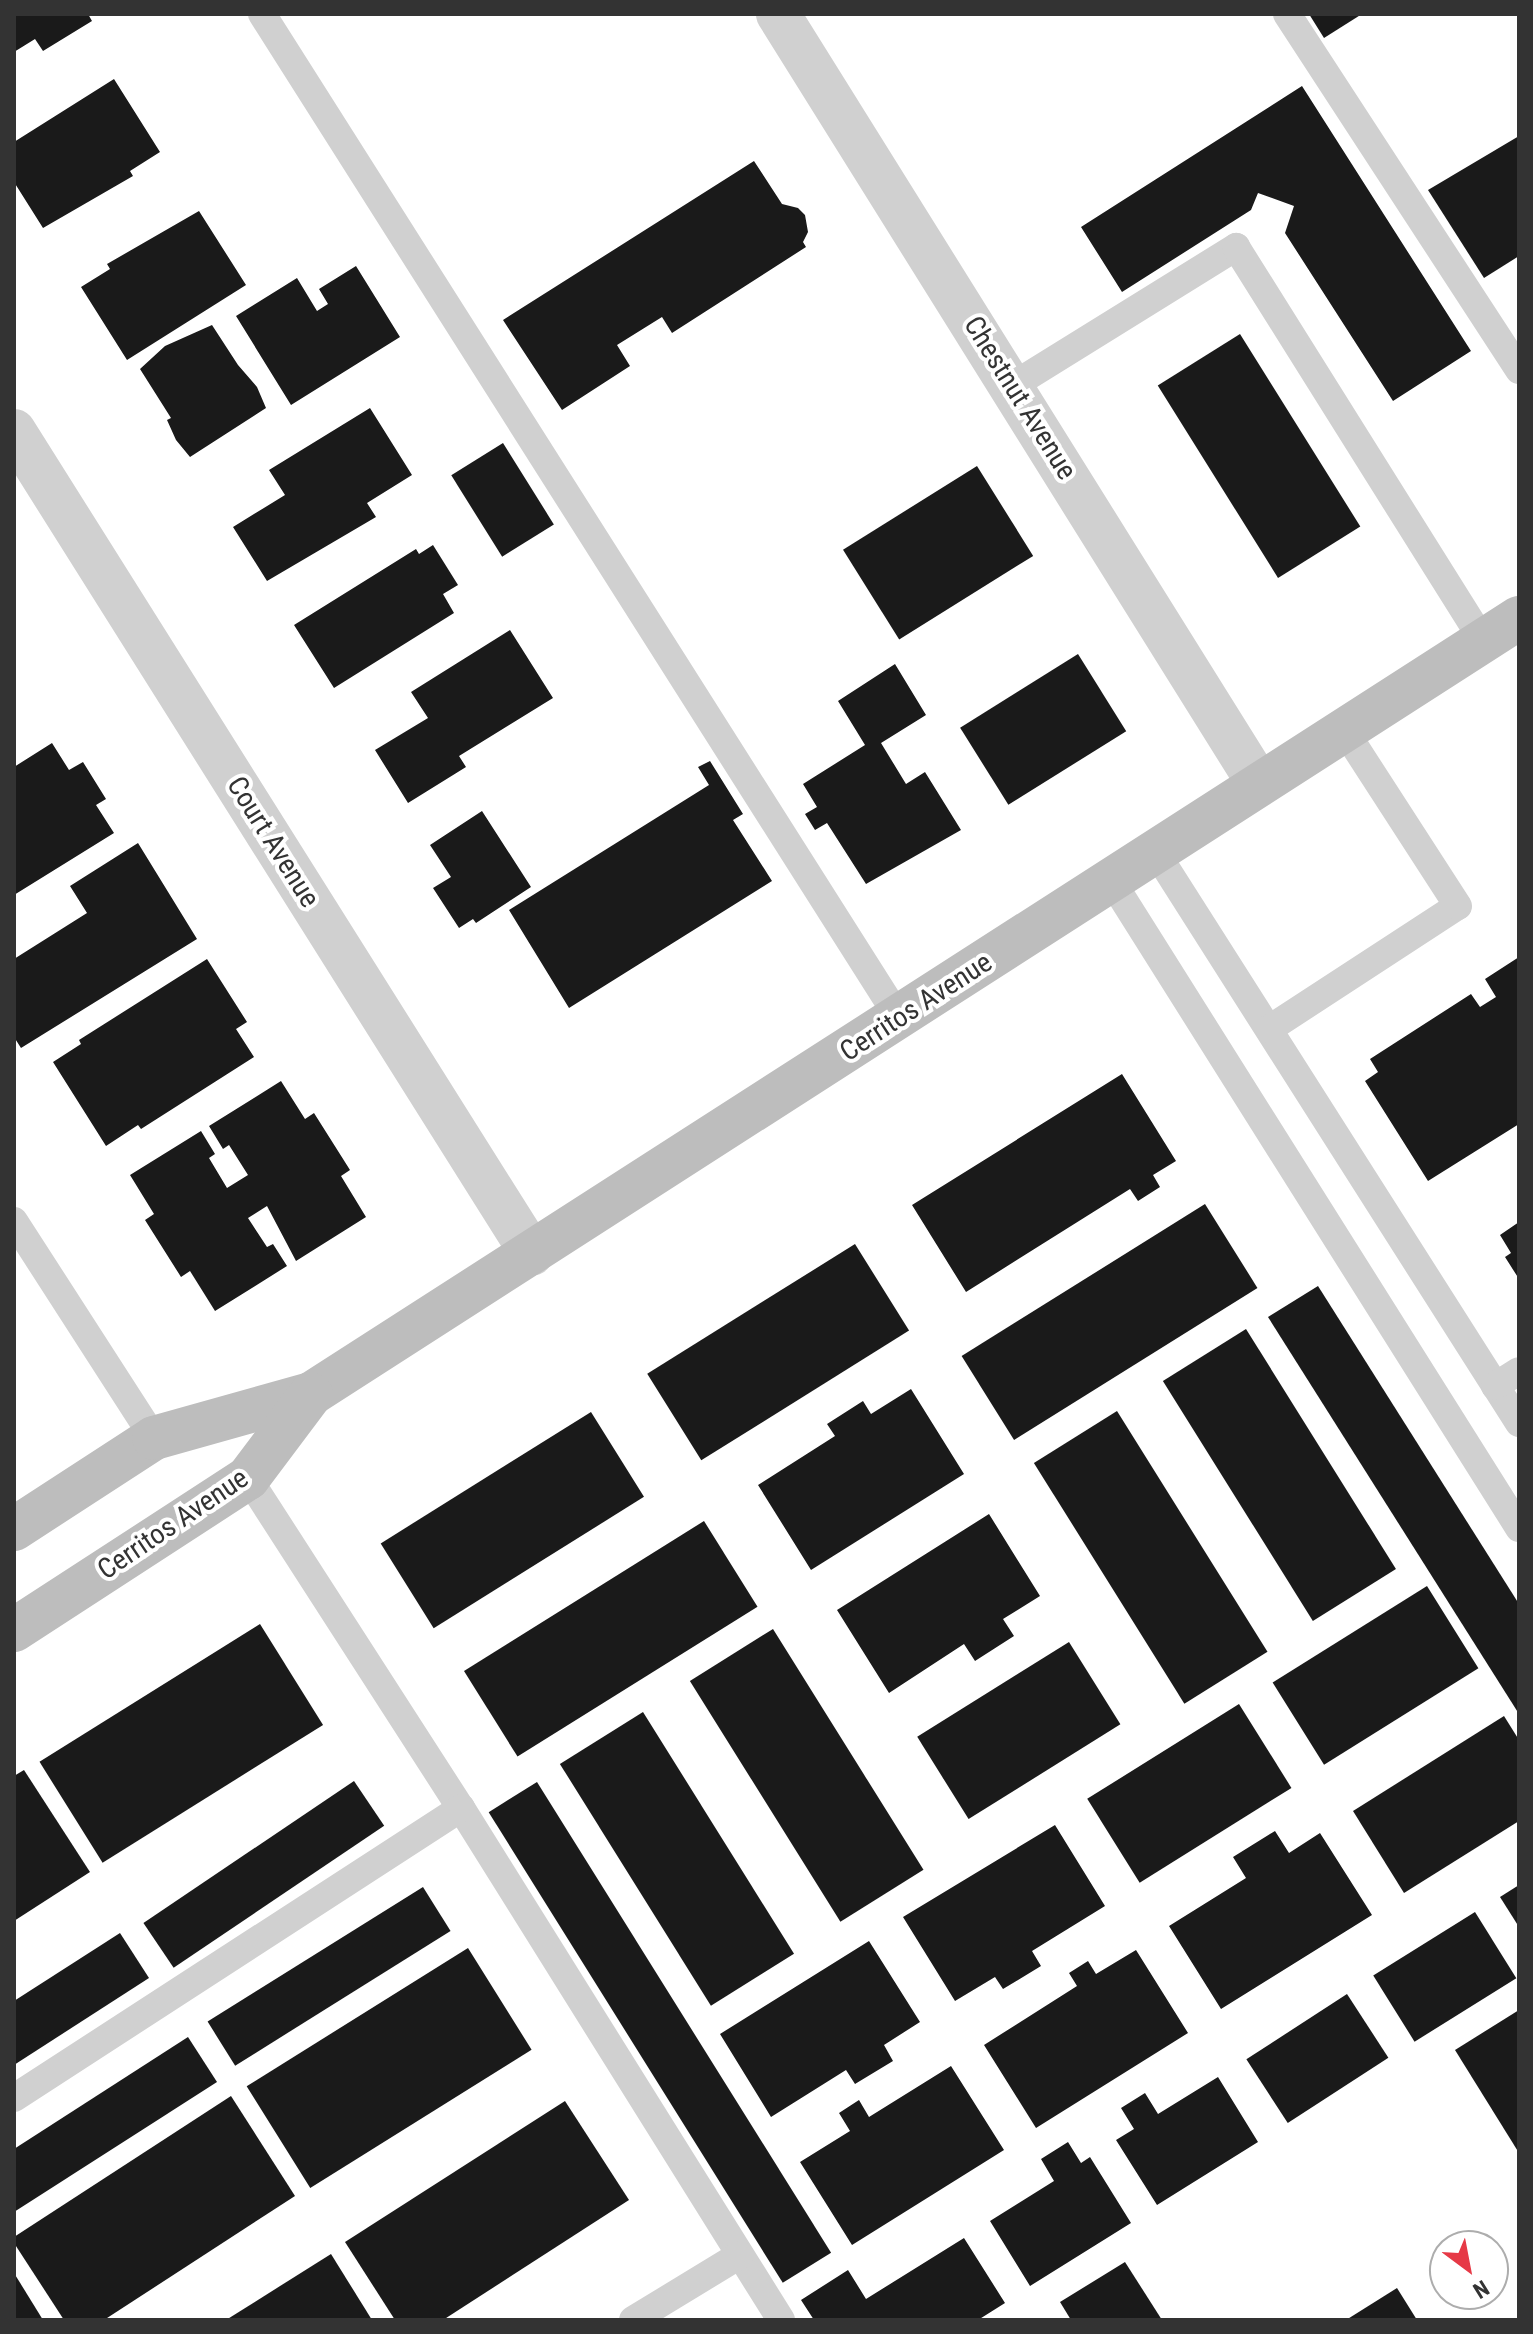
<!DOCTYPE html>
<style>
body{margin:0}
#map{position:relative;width:1533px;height:2334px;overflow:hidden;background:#fff;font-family:"Roboto Condensed",sans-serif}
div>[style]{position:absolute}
.building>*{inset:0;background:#1a1a1a;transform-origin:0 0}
.lane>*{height:28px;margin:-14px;padding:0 14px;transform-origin:14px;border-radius:14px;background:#d0d0d0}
.street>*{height:44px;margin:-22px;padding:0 22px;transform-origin:22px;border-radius:22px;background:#d0d0d0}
.secondary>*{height:44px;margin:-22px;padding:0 22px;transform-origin:22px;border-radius:22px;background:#bdbdbd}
span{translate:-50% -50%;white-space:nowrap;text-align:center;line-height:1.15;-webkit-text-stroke:8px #fff;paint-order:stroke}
.street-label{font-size:28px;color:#333}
.frame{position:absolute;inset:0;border:16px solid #333;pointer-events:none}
.north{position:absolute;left:1429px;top:2230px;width:80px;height:80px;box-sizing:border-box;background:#fff;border:2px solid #adadad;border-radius:50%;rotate:148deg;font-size:22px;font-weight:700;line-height:32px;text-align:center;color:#333}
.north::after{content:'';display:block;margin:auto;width:28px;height:36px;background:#e63946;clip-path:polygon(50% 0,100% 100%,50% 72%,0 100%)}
</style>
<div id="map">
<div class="building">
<div style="clip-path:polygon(14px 14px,88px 14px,92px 21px,43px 51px,35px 39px,14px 52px)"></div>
<div style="clip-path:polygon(1309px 14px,1362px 14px,1324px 38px)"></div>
<div style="clip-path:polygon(114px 79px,160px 152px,130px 171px,133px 176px,43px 228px,14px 182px,14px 142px)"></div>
<div style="clip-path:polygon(1302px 86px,1471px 351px,1393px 401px,1285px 233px,1294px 206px,1258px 193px,1251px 210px,1122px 292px,1081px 227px)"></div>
<div style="clip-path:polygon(1519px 136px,1519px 256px,1484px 278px,1428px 190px)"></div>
<div style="clip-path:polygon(754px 161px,782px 204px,798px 208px,805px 215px,808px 232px,803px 242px,806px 247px,672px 333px,662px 317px,617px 345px,630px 366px,562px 410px,503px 320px)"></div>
<div style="clip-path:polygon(199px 211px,246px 285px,127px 360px,81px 287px,110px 269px,107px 264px)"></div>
<div style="clip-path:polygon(356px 266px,400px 337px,291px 405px,236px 316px,297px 278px,317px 311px,328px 304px,319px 289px)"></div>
<div style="clip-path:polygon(212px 325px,238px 365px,257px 387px,266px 408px,190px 457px,176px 440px,167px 420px,171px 418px,140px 369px,165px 346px)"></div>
<div style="left:1240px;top:334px;width:227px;height:97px;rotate:58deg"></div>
<div style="clip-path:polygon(370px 408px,412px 475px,367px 503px,376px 517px,267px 581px,233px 527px,285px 495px,269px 470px)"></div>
<div style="left:503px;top:443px;width:96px;height:61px;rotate:58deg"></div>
<div style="left:977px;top:466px;width:106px;height:158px;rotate:58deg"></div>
<div style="clip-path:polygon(433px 545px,458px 585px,443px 594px,454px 613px,334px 688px,294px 625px,416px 549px,419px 554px)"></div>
<div style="clip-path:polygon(510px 630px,553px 698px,459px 756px,466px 767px,408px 803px,375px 750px,428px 718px,411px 692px)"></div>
<div style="left:1078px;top:654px;width:91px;height:139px;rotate:58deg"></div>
<div style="clip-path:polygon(895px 664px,926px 715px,881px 743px,906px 784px,925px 772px,961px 830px,866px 884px,827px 823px,815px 830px,805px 814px,817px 807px,803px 784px,865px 745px,838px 701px)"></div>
<div style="clip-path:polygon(52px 743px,69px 770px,83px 762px,106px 799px,96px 805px,114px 833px,14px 895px,14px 767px)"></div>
<div style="clip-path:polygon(710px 761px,743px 814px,733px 820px,772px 881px,569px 1008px,509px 910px,709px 785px,698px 767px)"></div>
<div style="clip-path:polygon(482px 811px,531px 887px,476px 923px,473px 919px,459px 928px,433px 888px,451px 877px,430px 845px)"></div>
<div style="clip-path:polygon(138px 843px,197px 939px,21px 1048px,14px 1037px,14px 959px,87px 913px,70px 886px)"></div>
<div style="clip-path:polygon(1519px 957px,1519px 1124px,1428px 1181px,1365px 1081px,1378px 1072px,1370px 1059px,1471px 994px,1480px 1007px,1496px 997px,1485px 979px)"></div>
<div style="clip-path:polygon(207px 959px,247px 1022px,236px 1029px,254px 1057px,141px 1129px,138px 1125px,106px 1146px,53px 1062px,81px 1044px,79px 1040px)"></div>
<div style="clip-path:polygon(1122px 1074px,1176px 1161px,1153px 1175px,1160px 1187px,1138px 1201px,1130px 1189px,966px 1292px,912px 1205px)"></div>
<div style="clip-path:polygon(281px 1081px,305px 1119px,314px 1113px,350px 1170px,341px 1176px,366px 1217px,296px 1261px,267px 1206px,248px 1218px,267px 1247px,273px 1244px,287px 1266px,215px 1311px,190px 1271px,181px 1277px,145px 1220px,154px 1214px,130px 1175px,201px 1131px,215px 1154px,209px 1158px,227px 1188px,248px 1175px,229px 1145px,223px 1149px,209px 1126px)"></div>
<div style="left:1205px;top:1204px;width:99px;height:287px;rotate:58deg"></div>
<div style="clip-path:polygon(1519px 1222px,1519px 1279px,1505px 1257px,1511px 1253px,1500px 1235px)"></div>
<div style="left:855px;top:1244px;width:102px;height:245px;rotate:58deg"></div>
<div style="clip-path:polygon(1318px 1286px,1519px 1604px,1519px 1714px,1268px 1317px)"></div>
<div style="left:1246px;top:1329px;width:283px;height:98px;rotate:58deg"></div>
<div style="clip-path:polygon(911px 1389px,964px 1474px,811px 1570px,758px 1485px,835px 1436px,827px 1424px,863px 1401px,871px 1414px)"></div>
<div style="left:1117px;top:1411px;width:284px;height:98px;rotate:58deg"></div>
<div style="left:591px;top:1412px;width:100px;height:248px;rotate:58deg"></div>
<div style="clip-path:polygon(989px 1514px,1040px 1596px,1003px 1619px,1014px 1636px,975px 1661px,964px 1644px,889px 1693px,837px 1610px)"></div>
<div style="left:704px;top:1521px;width:101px;height:283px;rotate:58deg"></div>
<div style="left:1427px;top:1586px;width:97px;height:182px;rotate:58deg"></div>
<div style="left:260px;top:1624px;width:119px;height:260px;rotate:58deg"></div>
<div style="left:773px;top:1629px;width:284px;height:98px;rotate:58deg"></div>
<div style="left:1069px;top:1642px;width:97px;height:179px;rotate:58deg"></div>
<div style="left:1239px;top:1704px;width:99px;height:179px;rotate:58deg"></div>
<div style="left:643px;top:1712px;width:285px;height:98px;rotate:58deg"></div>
<div style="clip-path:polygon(1504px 1716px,1519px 1740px,1519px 1821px,1404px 1893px,1353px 1811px)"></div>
<div style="clip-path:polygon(24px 1770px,90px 1872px,14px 1921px,14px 1776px)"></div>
<div style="left:354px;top:1781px;width:54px;height:254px;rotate:56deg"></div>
<div style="left:537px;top:1782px;width:555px;height:57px;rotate:58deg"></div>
<div style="clip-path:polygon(1055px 1825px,1105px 1906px,1032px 1951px,1041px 1966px,1003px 1989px,995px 1977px,955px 2001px,903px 1917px)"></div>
<div style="clip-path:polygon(1275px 1831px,1289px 1853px,1320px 1833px,1372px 1915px,1221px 2009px,1169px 1926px,1246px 1878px,1233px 1857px)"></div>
<div style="clip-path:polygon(1519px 1885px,1519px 1927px,1500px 1897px)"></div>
<div style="left:423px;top:1887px;width:52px;height:254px;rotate:58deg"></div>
<div style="left:1475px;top:1912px;width:78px;height:120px;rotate:58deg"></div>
<div style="clip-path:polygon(120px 1933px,149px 1978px,14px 2065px,14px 2001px)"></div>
<div style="clip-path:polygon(869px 1941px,920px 2022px,884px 2045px,893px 2061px,855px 2084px,846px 2070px,771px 2117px,720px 2034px)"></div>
<div style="left:468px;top:1948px;width:120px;height:261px;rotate:58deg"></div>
<div style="clip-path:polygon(1136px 1950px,1188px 2033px,1036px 2128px,984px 2045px,1077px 1986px,1069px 1973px,1088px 1961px,1096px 1974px)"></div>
<div style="left:1347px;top:1994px;width:76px;height:120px;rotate:57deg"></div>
<div style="clip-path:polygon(1519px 2010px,1519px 2153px,1455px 2050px)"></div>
<div style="clip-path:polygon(188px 2037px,217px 2082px,14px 2212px,14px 2149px)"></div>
<div style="clip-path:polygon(951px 2066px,1004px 2150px,852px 2245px,800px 2162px,850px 2131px,839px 2113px,859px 2100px,869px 2117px)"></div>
<div style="clip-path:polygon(1218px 2077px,1258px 2142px,1157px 2205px,1116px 2140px,1134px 2129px,1121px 2108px,1145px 2093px,1158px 2114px)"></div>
<div style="clip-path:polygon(231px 2096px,295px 2196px,104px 2320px,64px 2320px,14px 2243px,14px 2237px)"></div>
<div style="clip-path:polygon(565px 2101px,629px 2200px,443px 2320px,395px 2320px,345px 2242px)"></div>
<div style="clip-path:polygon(1068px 2142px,1081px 2163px,1090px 2157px,1131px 2223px,1030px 2286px,990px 2221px,1054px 2181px,1041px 2159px)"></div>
<div style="clip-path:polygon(964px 2238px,1005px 2303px,978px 2320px,814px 2320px,801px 2300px,848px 2270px,866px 2299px)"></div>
<div style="clip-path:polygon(331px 2254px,372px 2320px,226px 2320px)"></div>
<div style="clip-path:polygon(1125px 2262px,1162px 2320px,1071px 2320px,1060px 2302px)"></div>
<div style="clip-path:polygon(14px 2273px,43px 2320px,14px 2320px)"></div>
<div style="clip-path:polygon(1397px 2288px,1417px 2320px,1346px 2320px)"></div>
</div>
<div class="lane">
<div style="left:262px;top:14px;width:1189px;rotate:57.61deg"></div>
<div style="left:1287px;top:14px;width:425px;rotate:56.9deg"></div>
<div style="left:1012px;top:386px;width:264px;rotate:-31.8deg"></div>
<div style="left:1236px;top:247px;width:465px;rotate:57.9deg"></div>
<div style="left:1155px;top:851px;width:678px;rotate:57.53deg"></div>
<div style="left:1111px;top:880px;width:766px;rotate:57.8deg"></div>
<div style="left:1269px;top:1029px;width:225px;rotate:-33.1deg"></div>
<div style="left:1458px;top:906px;width:210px;rotate:-122.9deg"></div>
<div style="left:14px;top:1221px;width:258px;rotate:57.2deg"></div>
<div style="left:1495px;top:1386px;width:28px;rotate:-32deg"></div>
<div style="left:248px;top:1478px;width:393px;rotate:57.2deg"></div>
<div style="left:461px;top:1808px;width:604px;rotate:57.99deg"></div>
<div style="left:14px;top:2098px;width:533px;rotate:-32.97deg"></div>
<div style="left:633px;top:2320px;width:125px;rotate:-31.3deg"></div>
</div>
<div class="street">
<div style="left:778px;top:14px;width:908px;rotate:58.01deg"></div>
<div style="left:14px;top:431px;width:972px;rotate:57.81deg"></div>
</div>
<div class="secondary">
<div style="left:14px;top:1529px;width:167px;rotate:-33deg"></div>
<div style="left:154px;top:1438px;width:163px;rotate:-15.7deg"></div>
<div style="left:311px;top:1394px;width:1436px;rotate:-32.72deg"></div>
<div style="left:14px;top:1630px;width:279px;rotate:-33deg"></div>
<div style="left:248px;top:1478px;width:105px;rotate:-53.1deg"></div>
</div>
<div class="street-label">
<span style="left:1020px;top:398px;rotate:58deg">Chestnut Avenue</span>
<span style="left:273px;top:842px;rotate:58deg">Court Avenue</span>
<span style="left:916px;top:1007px;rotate:-33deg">Cerritos Avenue</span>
<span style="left:173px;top:1524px;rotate:-34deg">Cerritos Avenue</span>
</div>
<div class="frame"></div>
<div class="north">N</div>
</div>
